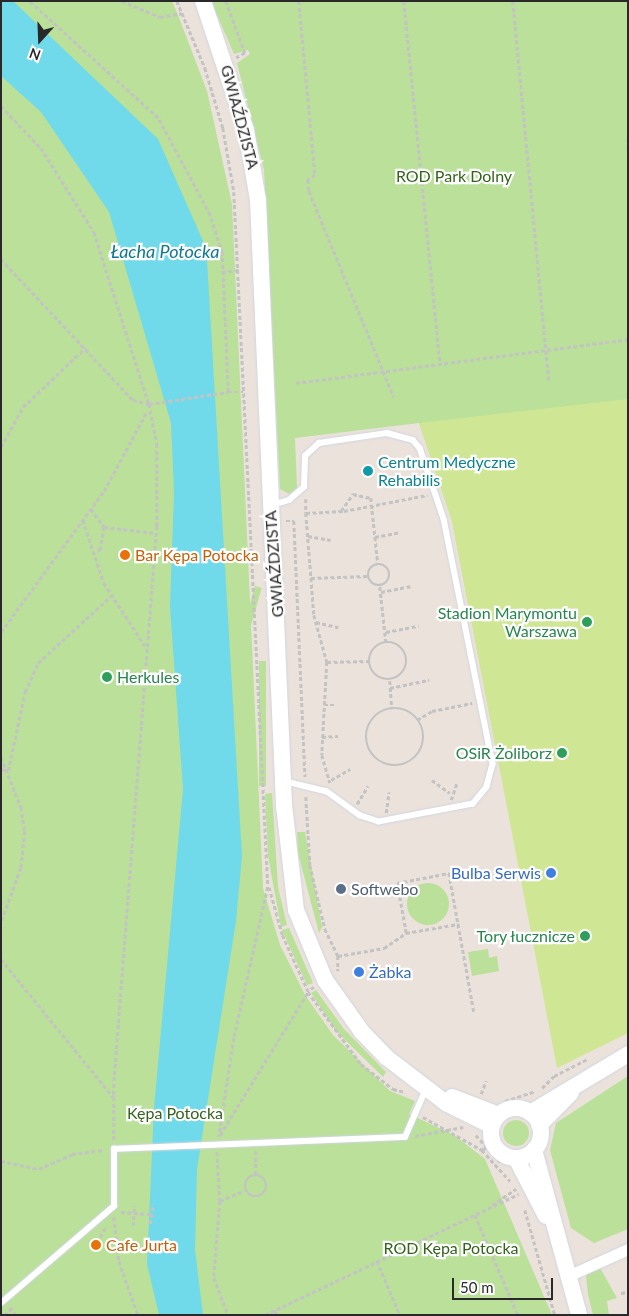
<!DOCTYPE html>
<meta charset="utf-8">
<style>
body{margin:0}
#map{position:relative;width:629px;height:1316px;overflow:hidden;background:#ebe2db;font-family:Lato,sans-serif}
div>[style]{position:absolute}
.green>*{inset:0;background:#bae099;transform-origin:0 0}
.round{border-radius:50%}
.pitch>*{inset:0;background:#cfe795}
.water>*{inset:0;background:#70daea}
.path>*{height:2.5px;margin-top:-1.25px;transform-origin:0;background:repeating-linear-gradient(90deg,#c3c3c3 0 4px,transparent 0 6.5px)}
.path>.ring{margin:-1.25px;padding:0;box-sizing:content-box;background:none;border:2.5px solid #c3c3c3;border-radius:50%}
.roads{filter:drop-shadow(0 0 1px #d0d6e2) drop-shadow(0 0 1px #d0d6e2)}
.lane>*{height:5.5px;margin:-2.75px;padding:0 2.75px;transform-origin:2.75px;border-radius:2.75px;background:#fff}
.street>*{height:11px;margin:-5.5px;padding:0 5.5px;transform-origin:5.5px;border-radius:5.5px;background:#fff}
.secondary>*{height:16px;margin:-8px;padding:0 8px;transform-origin:8px;border-radius:8px;background:#fff}
.secondary>.ring{margin:-8px;padding:0;box-sizing:content-box;background:none;border:16px solid #fff;border-radius:50%}
.dots>*{width:14px;height:14px;translate:-50% -50%;box-sizing:border-box;border:2px solid #fff;border-radius:50%}
span{translate:-50% -50%;white-space:nowrap;text-align:center;line-height:1.15;-webkit-text-stroke:4.5px #fff;paint-order:stroke}
.street-label{font-size:16px;color:#292929}
.park-label{font-size:16px;color:#34631c}
.culture-label{font-size:16px;color:#0d838f}
.left{translate:0 -50%;text-align:left}
.food-label{font-size:16px;color:#c56008}
.leisure-label{font-size:16px;color:#27864d}
.right{translate:-100% -50%;text-align:right}
.shop-label{font-size:16px;color:#366cbe}
.service-label{font-size:16px;color:#4e5e75}
.water-label{font-size:18px;color:#117895;font-style:italic}
.frame{position:absolute;inset:0;border:2px solid #292929;pointer-events:none}
.north{position:absolute;left:15px;top:15px;width:50px;height:50px;-webkit-text-stroke:4px #fff;paint-order:stroke;rotate:200deg;font-size:14px;font-weight:700;line-height:20px;text-align:center;color:#292929}
.north::after{content:'';display:block;margin:auto;width:18px;height:22px;background:#292929;clip-path:polygon(50% 0,100% 100%,50% 72%,0 100%)}
.scale{position:absolute;left:452px;top:1278px;width:101px;height:22px;box-sizing:border-box;border:2px solid #292929;border-top:0;padding-left:6px;font-size:15px;line-height:18px;white-space:nowrap;color:#292929;-webkit-text-stroke:4px #fff;paint-order:stroke}
</style>
<div id="map">
<div class="green">
<div style="clip-path:polygon(1px 1px,172px 1px,178px 15px,207px 91px,232px 204px,263px 888px,280px 945px,305px 995px,333px 1035px,390px 1091px,415px 1101px,409px 1114px,454px 1135px,485px 1159px,552px 1315px,1px 1315px)"></div>
<div style="clip-path:polygon(211px 1px,628px 1px,628px 419px,501px 773px,452px 521px,419px 423px,295px 438px,297px 488px,289px 494px,280px 489px,264px 170px,237px 63px,250px 54px,248px 50px,234px 54px)"></div>
<div style="left:255px;top:586px;width:7px;height:67px;rotate:16deg"></div>
<div style="left:259px;top:661px;width:7px;height:125px"></div>
<div style="clip-path:polygon(272px 793px,278px 887px,287px 925px,281px 927px,268px 856px,265px 794px)"></div>
<div style="clip-path:polygon(297px 832px,305px 832px,322px 927px,319px 933px,298px 853px)"></div>
<div class="round" style="left:407px;top:883px;width:42px;height:42px"></div>
<div style="clip-path:polygon(289px 928px,313px 983px,307px 985px,282px 930px)"></div>
<div style="clip-path:polygon(488px 949px,489px 958px,497px 956px,499px 971px,472px 976px,468px 952px)"></div>
<div style="clip-path:polygon(316px 990px,344px 1029px,386px 1072px,383px 1077px,336px 1031px,311px 993px)"></div>
<div style="clip-path:polygon(628px 1076px,628px 1229px,594px 1243px,571px 1228px,550px 1150px,556px 1123px)"></div>
<div class="round" style="left:503px;top:1120px;width:26px;height:26px"></div>
<div style="clip-path:polygon(600px 1268px,617px 1298px,607px 1301px,609px 1315px,593px 1315px,588px 1295px,586px 1275px)"></div>
</div>
<div class="pitch">
<div style="clip-path:polygon(628px 399px,628px 1033px,557px 1068px,452px 521px,419px 423px)"></div>
</div>
<div class="water">
<div style="clip-path:polygon(1px 1px,13px 1px,158px 139px,203px 241px,207px 260px,242px 856px,236px 921px,197px 1169px,195px 1250px,203px 1315px,159px 1315px,147px 1264px,154px 1108px,183px 789px,170px 607px,174px 492px,171px 423px,109px 212px,41px 112px,1px 76px)"></div>
</div>
<div class="path">
<div style="left:122px;top:1px;width:41px;rotate:22.8deg"></div>
<div style="left:160px;top:17px;width:22px;rotate:-10deg"></div>
<div style="left:177px;top:1px;width:73px;rotate:67.3deg"></div>
<div style="left:226px;top:1px;width:55px;rotate:69.9deg"></div>
<div style="left:245px;top:53px;width:10px;rotate:151deg"></div>
<div style="left:299px;top:1px;width:175px;rotate:84.7deg"></div>
<div style="left:315px;top:175px;width:9px;rotate:144deg"></div>
<div style="left:308px;top:180px;width:11px;rotate:85deg"></div>
<div style="left:309px;top:191px;width:223px;rotate:67.6deg"></div>
<div style="left:404px;top:1px;width:364px;rotate:84.3deg"></div>
<div style="left:513px;top:1px;width:383px;rotate:84.6deg"></div>
<div style="left:205px;top:68px;width:63px;rotate:73.3deg"></div>
<div style="left:223px;top:128px;width:65px;rotate:80.2deg"></div>
<div style="left:234px;top:192px;width:696px;rotate:87.2deg"></div>
<div style="left:268px;top:887px;width:155px;rotate:102.7deg"></div>
<div style="left:234px;top:1038px;width:100px;rotate:98.6deg"></div>
<div style="left:1px;top:106px;width:58px;rotate:46.4deg"></div>
<div style="left:41px;top:148px;width:99px;rotate:57.8deg"></div>
<div style="left:94px;top:232px;width:181px;rotate:72.3deg"></div>
<div style="left:149px;top:404px;width:41px;rotate:78.7deg"></div>
<div style="left:157px;top:444px;width:82px;rotate:90deg"></div>
<div style="left:157px;top:526px;width:560px;rotate:94.41deg"></div>
<div style="left:114px;top:1084px;width:57px;rotate:90deg"></div>
<div style="left:628px;top:139px;width:10px;rotate:90deg"></div>
<div style="left:1px;top:259px;width:193px;rotate:46.9deg"></div>
<div style="left:133px;top:400px;width:16px;rotate:14deg"></div>
<div style="left:149px;top:404px;width:80px;rotate:-8.6deg"></div>
<div style="left:228px;top:392px;width:139px;rotate:-92.5deg"></div>
<div style="left:222px;top:253px;width:40px;rotate:-108deg"></div>
<div style="left:210px;top:215px;width:110px;rotate:-118.2deg"></div>
<div style="left:158px;top:118px;width:174px;rotate:-137.8deg"></div>
<div style="left:222px;top:272px;width:17px;rotate:-7deg"></div>
<div style="left:296px;top:383px;width:335px;rotate:-7.5deg"></div>
<div style="left:228px;top:392px;width:15px"></div>
<div style="left:1px;top:447px;width:46px;rotate:-61.2deg"></div>
<div style="left:23px;top:407px;width:86px;rotate:-43.6deg"></div>
<div style="left:306px;top:499px;width:14px;rotate:90deg"></div>
<div style="left:306px;top:513px;width:38px;rotate:-3deg"></div>
<div style="left:344px;top:511px;width:85px;rotate:-10.9deg"></div>
<div style="left:91px;top:509px;width:22px;rotate:54deg"></div>
<div style="left:104px;top:527px;width:22px;rotate:98deg"></div>
<div style="left:101px;top:549px;width:5px;rotate:143deg"></div>
<div style="left:341px;top:511px;width:21px;rotate:-55deg"></div>
<div style="left:353px;top:494px;width:18px;rotate:13deg"></div>
<div style="left:371px;top:498px;width:67px;rotate:84deg"></div>
<div style="left:306px;top:513px;width:102px;rotate:85.5deg"></div>
<div style="left:314px;top:615px;width:49px;rotate:74.5deg"></div>
<div style="left:327px;top:662px;width:42px;rotate:-1.4deg"></div>
<div style="left:83px;top:520px;width:66px;rotate:71.6deg"></div>
<div style="left:104px;top:583px;width:75px;rotate:56.9deg"></div>
<div style="left:286px;top:521px;width:8px"></div>
<div style="left:294px;top:521px;width:256px;rotate:87.5deg"></div>
<div style="left:104px;top:527px;width:52px;rotate:6.6deg"></div>
<div style="left:308px;top:536px;width:23px;rotate:10deg"></div>
<div style="left:375px;top:537px;width:25px;rotate:-11deg"></div>
<div class="ring" style="left:368px;top:564px;width:19.5px;height:19.5px"></div>
<div style="left:311px;top:578px;width:57px;rotate:-2deg"></div>
<div style="left:380px;top:587px;width:55px;rotate:83.8deg"></div>
<div style="left:381px;top:592px;width:31px;rotate:-11deg"></div>
<div style="left:316px;top:622px;width:23px;rotate:13deg"></div>
<div style="left:1px;top:632px;width:175px;rotate:-53.9deg"></div>
<div style="left:104px;top:491px;width:91px;rotate:-61.7deg"></div>
<div style="left:386px;top:632px;width:33px;rotate:-11deg"></div>
<div class="ring" style="left:369px;top:642px;width:35.5px;height:35.5px"></div>
<div style="left:327px;top:662px;width:93px;rotate:93.1deg"></div>
<div style="left:322px;top:755px;width:29px;rotate:74deg"></div>
<div style="left:390px;top:681px;width:28px;rotate:86deg"></div>
<div style="left:390px;top:688px;width:40px;rotate:-12deg"></div>
<div style="left:324px;top:705px;width:13px"></div>
<div class="ring" style="left:366px;top:708px;width:55.5px;height:55.5px"></div>
<div style="left:417px;top:720px;width:17px;rotate:-31deg"></div>
<div style="left:432px;top:711px;width:41px;rotate:-11.3deg"></div>
<div style="left:322px;top:737px;width:16px;rotate:-4deg"></div>
<div style="left:1px;top:757px;width:54px;rotate:68.2deg"></div>
<div style="left:21px;top:807px;width:24px;rotate:81deg"></div>
<div style="left:25px;top:831px;width:37px;rotate:96deg"></div>
<div style="left:21px;top:868px;width:59px;rotate:110deg"></div>
<div style="left:1px;top:769px;width:7px;rotate:16deg"></div>
<div style="left:8px;top:771px;width:81px;rotate:-77.9deg"></div>
<div style="left:25px;top:692px;width:32px;rotate:-66deg"></div>
<div style="left:38px;top:663px;width:100px;rotate:-42.6deg"></div>
<div style="left:331px;top:780px;width:22px;rotate:-30deg"></div>
<div style="left:432px;top:780px;width:22px;rotate:36deg"></div>
<div style="left:306px;top:797px;width:68px;rotate:86.6deg"></div>
<div style="left:310px;top:865px;width:66px;rotate:76.8deg"></div>
<div style="left:325px;top:929px;width:30px;rotate:64deg"></div>
<div style="left:338px;top:956px;width:15px;rotate:90deg"></div>
<div style="left:451px;top:800px;width:18px;rotate:-71deg"></div>
<div style="left:357px;top:804px;width:21px;rotate:-59deg"></div>
<div style="left:386px;top:813px;width:21px;rotate:-82deg"></div>
<div style="left:406px;top:933px;width:51px;rotate:-100.2deg"></div>
<div style="left:397px;top:883px;width:53px;rotate:-10.9deg"></div>
<div style="left:449px;top:873px;width:141px;rotate:79.8deg"></div>
<div style="left:338px;top:956px;width:47px;rotate:-9.9deg"></div>
<div style="left:384px;top:948px;width:27px;rotate:-34deg"></div>
<div style="left:406px;top:933px;width:53px;rotate:-9.8deg"></div>
<div style="left:1px;top:959px;width:178px;rotate:50.9deg"></div>
<div style="left:314px;top:987px;width:8px;rotate:140deg"></div>
<div style="left:308px;top:992px;width:89px;rotate:53.6deg"></div>
<div style="left:361px;top:1064px;width:41px;rotate:38deg"></div>
<div style="left:393px;top:1089px;width:13px;rotate:13deg"></div>
<div style="left:542px;top:1088px;width:17px;rotate:-45deg"></div>
<div style="left:554px;top:1076px;width:38px;rotate:-27deg"></div>
<div style="left:481px;top:1094px;width:14px;rotate:-69deg"></div>
<div style="left:505px;top:1101px;width:32px;rotate:-18deg"></div>
<div style="left:423px;top:1117px;width:68px;rotate:29.2deg"></div>
<div style="left:482px;top:1150px;width:42px;rotate:47.9deg"></div>
<div style="left:220px;top:1135px;width:168px;rotate:-58.4deg"></div>
<div style="left:308px;top:992px;width:63px;rotate:-114.5deg"></div>
<div style="left:282px;top:935px;width:49px;rotate:-105.5deg"></div>
<div style="left:476px;top:1135px;width:39px;rotate:48deg"></div>
<div style="left:415px;top:1136px;width:49px;rotate:-10.6deg"></div>
<div style="left:482px;top:1150px;width:13px;rotate:-32deg"></div>
<div style="left:256px;top:1151px;width:24px;rotate:90deg"></div>
<div style="left:217px;top:1152px;width:49px;rotate:86.5deg"></div>
<div style="left:220px;top:1201px;width:77px;rotate:94.5deg"></div>
<div style="left:214px;top:1278px;width:40px;rotate:69deg"></div>
<div style="left:1px;top:1161px;width:39px;rotate:12deg"></div>
<div style="left:39px;top:1169px;width:36px;rotate:-24deg"></div>
<div style="left:72px;top:1154px;width:32px;rotate:-7deg"></div>
<div class="ring" style="left:245px;top:1175px;width:19.5px;height:19.5px"></div>
<div style="left:220px;top:1201px;width:27px;rotate:-24deg"></div>
<div style="left:492px;top:1205px;width:29px;rotate:-34deg"></div>
<div style="left:525px;top:1210px;width:109px;rotate:74.1deg"></div>
<div style="left:121px;top:1212px;width:31px;rotate:4deg"></div>
<div style="left:475px;top:1215px;width:109px;rotate:66.7deg"></div>
<div style="left:114px;top:1217px;width:44px;rotate:83.5deg"></div>
<div style="left:119px;top:1261px;width:57px;rotate:70.6deg"></div>
<div style="left:150px;top:1224px;width:20px;rotate:-81deg"></div>
<div style="left:133px;top:1226px;width:20px;rotate:-87deg"></div>
<div style="left:100px;top:1237px;width:13px;rotate:-61deg"></div>
<div style="left:377px;top:1261px;width:59px;rotate:66.9deg"></div>
<div style="left:621px;top:1293px;width:7px;rotate:-8deg"></div>
<div style="left:10px;top:1307px;width:10px;rotate:53deg"></div>
<div style="left:275px;top:1310px;width:5px;rotate:68deg"></div>
<div style="left:4px;top:1315px;width:9px;rotate:-41deg"></div>
<div style="left:265px;top:1315px;width:281px;rotate:-25.5deg"></div>
</div>
<div class="roads">
<div class="lane">
<div style="left:272px;top:505px;width:18px;rotate:-16deg"></div>
<div style="left:289px;top:500px;width:20px;rotate:-41deg"></div>
<div style="left:304px;top:487px;width:31px;rotate:-88deg"></div>
<div style="left:305px;top:456px;width:19px;rotate:-43deg"></div>
<div style="left:319px;top:443px;width:69px;rotate:-8.4deg"></div>
<div style="left:387px;top:433px;width:27px;rotate:15deg"></div>
<div style="left:413px;top:440px;width:11px;rotate:49deg"></div>
<div style="left:420px;top:448px;width:75px;rotate:71.3deg"></div>
<div style="left:444px;top:519px;width:250px;rotate:78.7deg"></div>
<div style="left:493px;top:764px;width:24px;rotate:105deg"></div>
<div style="left:487px;top:787px;width:22px;rotate:129deg"></div>
<div style="left:473px;top:804px;width:96px;rotate:169.2deg"></div>
<div style="left:379px;top:822px;width:20px;rotate:-162deg"></div>
<div style="left:360px;top:816px;width:41px;rotate:-144deg"></div>
<div style="left:327px;top:792px;width:42px;rotate:-166.3deg"></div>
<div style="left:1px;top:1303px;width:149px;rotate:-40.6deg"></div>
<div style="left:114px;top:1206px;width:57px;rotate:-90deg"></div>
<div style="left:114px;top:1149px;width:291px;rotate:-2.4deg"></div>
<div style="left:405px;top:1137px;width:52px;rotate:-66.4deg"></div>
</div>
<div class="street">
<div style="left:570px;top:1275px;width:64px;rotate:-24.1deg"></div>
</div>
<div class="secondary">
<div style="left:203px;top:1px;width:136px;rotate:71.6deg"></div>
<div style="left:246px;top:130px;width:71px;rotate:80.3deg"></div>
<div style="left:258px;top:200px;width:606px;rotate:87.54deg"></div>
<div style="left:284px;top:805px;width:106px;rotate:83.5deg"></div>
<div style="left:296px;top:910px;width:76px;rotate:67.5deg"></div>
<div style="left:325px;top:980px;width:64px;rotate:54.6deg"></div>
<div style="left:362px;top:1032px;width:35px;rotate:46deg"></div>
<div style="left:386px;top:1057px;width:76px;rotate:37.5deg"></div>
<div style="left:446px;top:1103px;width:51px;rotate:26.6deg"></div>
<div style="left:452px;top:1097px;width:50px;rotate:21deg"></div>
<div class="ring" style="left:491px;top:1108px;width:34px;height:34px"></div>
<div style="left:530px;top:1113px;width:114px;rotate:-31deg"></div>
<div style="left:539px;top:1125px;width:45px;rotate:-45deg"></div>
<div style="left:534px;top:1150px;width:171px;rotate:74.7deg"></div>
<div style="left:516px;top:1158px;width:65px;rotate:62.7deg"></div>
</div>
</div>
<div class="dots">
<div style="left:368px;top:471px;background:#0f9aa8"></div>
<div style="left:125px;top:555px;background:#e8710a"></div>
<div style="left:587px;top:622px;background:#2e9e5b"></div>
<div style="left:107px;top:677px;background:#2e9e5b"></div>
<div style="left:562px;top:753px;background:#2e9e5b"></div>
<div style="left:551px;top:873px;background:#3f7fe0"></div>
<div style="left:341px;top:889px;background:#5c6f8a"></div>
<div style="left:585px;top:936px;background:#2e9e5b"></div>
<div style="left:359px;top:972px;background:#3f7fe0"></div>
<div style="left:96px;top:1245px;background:#e8710a"></div>
</div>
<div class="street-label">
<span style="left:240px;top:117px;rotate:75deg">GWIAŹDZISTA</span>
<span style="left:274px;top:564px;rotate:-94deg">GWIAŹDZISTA</span>
</div>
<div class="park-label">
<span style="left:454px;top:176px">ROD Park Dolny</span>
<span style="left:175px;top:1113px">Kępa Potocka</span>
<span style="left:451px;top:1248px">ROD Kępa Potocka</span>
</div>
<div class="culture-label">
<span class="left" style="left:378px;top:471px">Centrum Medyczne<br>Rehabilis</span>
</div>
<div class="food-label">
<span class="left" style="left:135px;top:555px">Bar Kępa Potocka</span>
<span class="left" style="left:106px;top:1245px">Cafe Jurta</span>
</div>
<div class="leisure-label">
<span class="right" style="left:577px;top:622px">Stadion Marymontu<br>Warszawa</span>
<span class="left" style="left:117px;top:677px">Herkules</span>
<span class="right" style="left:552px;top:753px">OSiR Żoliborz</span>
<span class="right" style="left:575px;top:936px">Tory łucznicze</span>
</div>
<div class="shop-label">
<span class="right" style="left:541px;top:873px">Bulba Serwis</span>
<span class="left" style="left:369px;top:972px">Żabka</span>
</div>
<div class="service-label">
<span class="left" style="left:351px;top:889px">Softwebo</span>
</div>
<div class="water-label">
<span style="left:165px;top:251px">Łacha Potocka</span>
</div>
<div class="frame"></div>
<div class="north">N</div>
<div class="scale">50 m</div>
</div>
